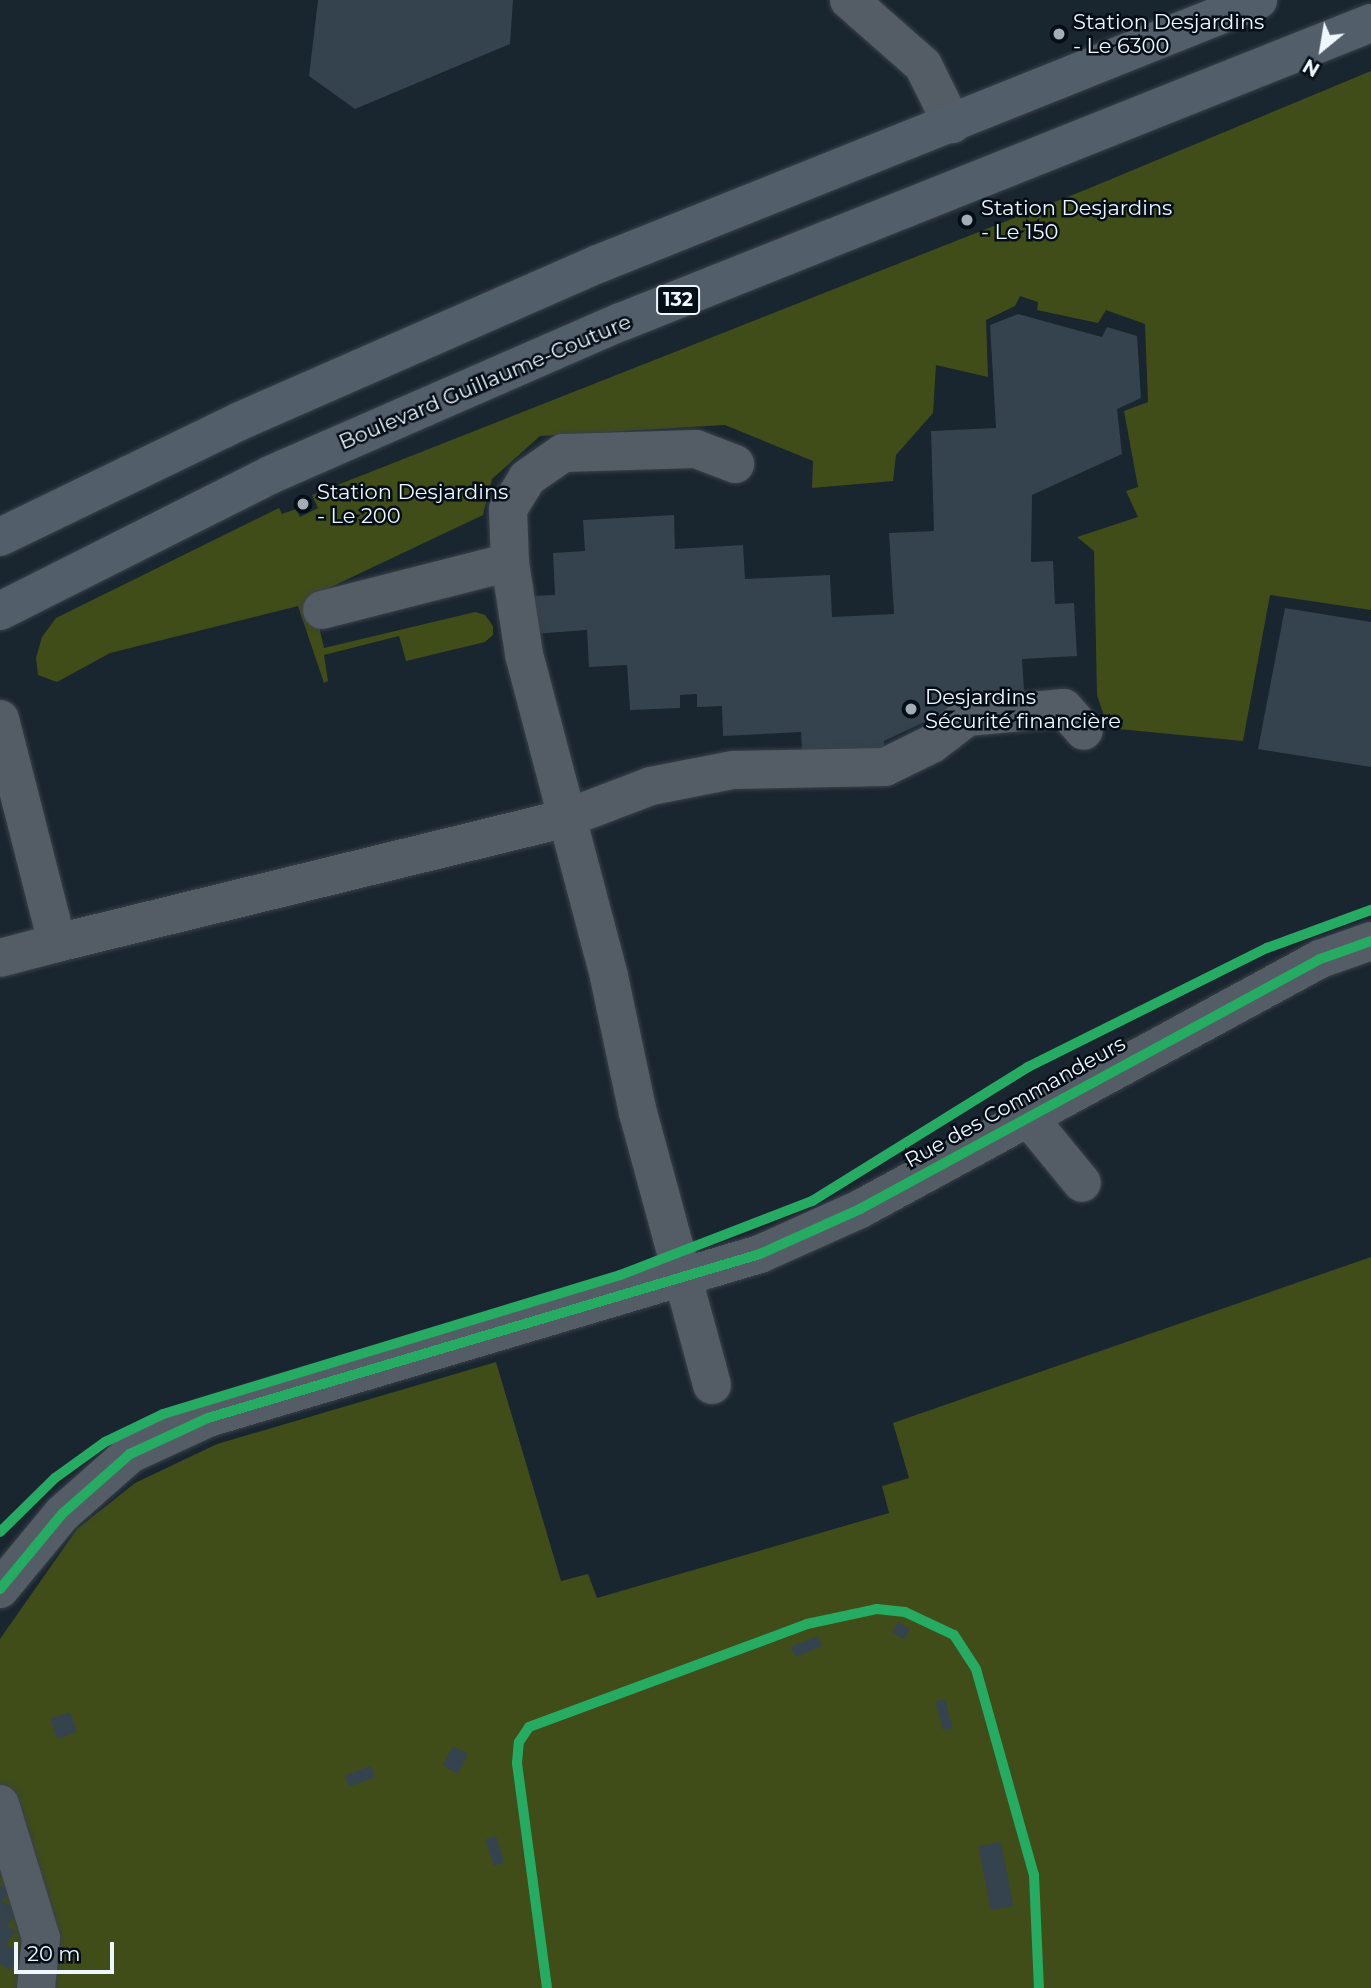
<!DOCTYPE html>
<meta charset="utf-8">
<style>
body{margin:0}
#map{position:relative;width:1371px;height:1988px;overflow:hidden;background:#19252f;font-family:Montserrat,sans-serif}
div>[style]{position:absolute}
.green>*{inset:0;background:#404d19}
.building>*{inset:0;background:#35434e;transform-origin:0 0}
.roads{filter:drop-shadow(0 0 2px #394149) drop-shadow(0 0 2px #394149)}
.minor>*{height:38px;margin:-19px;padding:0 19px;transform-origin:19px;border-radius:19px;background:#545d65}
.major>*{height:38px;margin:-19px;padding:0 19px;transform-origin:19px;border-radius:19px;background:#525e69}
.cycleway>*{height:10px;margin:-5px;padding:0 5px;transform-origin:5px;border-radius:5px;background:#26ab63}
.dots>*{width:19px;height:19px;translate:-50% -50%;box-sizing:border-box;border:4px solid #050e17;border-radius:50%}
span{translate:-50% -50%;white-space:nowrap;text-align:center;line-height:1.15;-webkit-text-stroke:5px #050e17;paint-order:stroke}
.shield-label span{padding:2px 5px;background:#050e17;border:2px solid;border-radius:5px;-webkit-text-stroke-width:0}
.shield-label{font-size:19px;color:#eef6fe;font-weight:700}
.poi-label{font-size:21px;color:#eef6fe}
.left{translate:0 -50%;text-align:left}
.street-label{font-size:21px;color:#eef6fe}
.north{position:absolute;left:1287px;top:14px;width:70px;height:70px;-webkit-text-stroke:5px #050e17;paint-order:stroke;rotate:210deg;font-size:19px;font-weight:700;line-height:28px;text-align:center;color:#eef6fe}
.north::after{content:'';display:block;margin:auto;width:24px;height:32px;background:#eef6fe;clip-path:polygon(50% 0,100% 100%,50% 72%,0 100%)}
.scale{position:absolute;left:14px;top:1942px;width:100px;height:32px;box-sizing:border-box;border:4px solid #eef6fe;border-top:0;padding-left:9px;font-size:21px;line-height:24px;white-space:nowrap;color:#eef6fe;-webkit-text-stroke:5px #050e17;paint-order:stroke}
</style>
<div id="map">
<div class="green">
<div style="clip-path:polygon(1371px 71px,1371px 610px,1270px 595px,1243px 741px,1108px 728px,1097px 695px,1094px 551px,1077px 537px,1138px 517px,1126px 491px,1138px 487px,1124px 411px,1148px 402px,1145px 324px,1106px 310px,1098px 323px,1037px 310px,1038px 302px,1020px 296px,1015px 306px,986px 320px,988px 377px,936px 365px,933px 413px,896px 455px,893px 481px,812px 488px,813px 461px,725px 425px,540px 436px,492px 479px,483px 515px,312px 596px,324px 648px,475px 612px,485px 615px,493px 626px,493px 635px,485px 642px,406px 661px,399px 636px,324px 655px,328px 681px,324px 683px,298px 606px,110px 653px,57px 682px,38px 675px,36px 658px,42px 637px,56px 618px,279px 508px,282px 514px,296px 509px,300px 517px,318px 508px,312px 495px,1085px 190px)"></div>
<div style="clip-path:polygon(1371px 1257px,1371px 1988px,0 1988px,0 1639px,77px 1529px,135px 1483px,217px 1444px,496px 1362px,561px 1581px,588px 1574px,597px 1598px,889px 1513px,882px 1486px,909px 1478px,893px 1423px)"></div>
</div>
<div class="building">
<div style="clip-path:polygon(318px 0,513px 0,510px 44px,355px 109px,309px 76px)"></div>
<div style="clip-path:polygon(1018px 314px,1102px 337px,1107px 327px,1137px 336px,1141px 398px,1117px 409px,1122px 454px,1032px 495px,1031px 562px,1053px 561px,1055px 604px,1074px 603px,1077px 656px,1022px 659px,1026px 721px,942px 714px,884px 741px,885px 767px,803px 771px,801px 732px,723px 736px,722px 706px,697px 707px,697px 694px,680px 695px,680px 708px,630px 710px,627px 665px,589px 667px,587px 630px,533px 634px,531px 596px,555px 595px,553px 553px,585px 551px,583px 520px,674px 515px,675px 549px,743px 545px,745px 579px,830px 575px,832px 617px,894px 614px,889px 533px,934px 531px,931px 431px,996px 428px,990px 325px)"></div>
<div style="clip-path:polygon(1285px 608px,1371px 622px,1371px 767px,1258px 749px)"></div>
<div style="left:898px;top:1622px;width:14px;height:12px;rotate:30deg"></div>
<div style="left:818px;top:1636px;width:11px;height:29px;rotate:68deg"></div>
<div style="left:945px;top:1699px;width:30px;height:10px;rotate:75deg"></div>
<div style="left:70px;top:1712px;width:21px;height:21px;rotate:71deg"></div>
<div style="left:453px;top:1746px;width:17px;height:22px;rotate:28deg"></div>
<div style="left:371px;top:1766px;width:12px;height:28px;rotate:70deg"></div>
<div style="left:496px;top:1836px;width:28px;height:11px;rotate:73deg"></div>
<div style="left:1001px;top:1842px;width:65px;height:23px;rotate:79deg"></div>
<div style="clip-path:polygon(0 1885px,9px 1891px,2px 1901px,17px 1911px,7px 1926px,15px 1931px,6px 1945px,21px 1954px,10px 1970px,0 1964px)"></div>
</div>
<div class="roads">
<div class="minor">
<div style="left:849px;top:0;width:98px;rotate:41.3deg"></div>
<div style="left:923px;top:65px;width:66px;rotate:63.8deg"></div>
<div style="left:322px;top:610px;width:194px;rotate:-14.3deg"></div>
<div style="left:0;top:719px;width:231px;rotate:75.7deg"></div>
<div style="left:57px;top:943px;width:525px;rotate:-13.77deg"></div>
<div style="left:567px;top:818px;width:90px;rotate:-20.9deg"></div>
<div style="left:651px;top:786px;width:84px;rotate:-11deg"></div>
<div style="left:733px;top:770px;width:152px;rotate:-1.1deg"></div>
<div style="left:885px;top:767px;width:52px;rotate:-26.1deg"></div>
<div style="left:932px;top:744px;width:44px;rotate:-37.6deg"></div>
<div style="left:967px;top:717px;width:97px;rotate:-5.3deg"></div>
<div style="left:1064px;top:708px;width:30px;rotate:49deg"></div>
<div style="left:0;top:958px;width:59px;rotate:-14.7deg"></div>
<div style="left:1028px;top:1117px;width:85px;rotate:50.7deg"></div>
<div style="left:712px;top:1385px;width:282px;rotate:-105.2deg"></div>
<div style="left:638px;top:1113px;width:140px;rotate:-102deg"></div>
<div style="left:609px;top:976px;width:333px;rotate:-104.8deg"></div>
<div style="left:524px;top:654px;width:93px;rotate:-98.7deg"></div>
<div style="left:510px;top:562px;width:53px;rotate:-92.2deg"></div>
<div style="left:508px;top:509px;width:36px;rotate:-58deg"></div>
<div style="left:527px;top:478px;width:44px;rotate:-34.8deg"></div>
<div style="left:563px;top:453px;width:133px;rotate:-1.7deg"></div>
<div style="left:696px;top:449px;width:42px;rotate:21deg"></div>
<div style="left:0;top:1589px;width:97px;rotate:-50.4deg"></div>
<div style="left:62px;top:1514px;width:91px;rotate:-41.4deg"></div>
<div style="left:130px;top:1454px;width:86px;rotate:-24.8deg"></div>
<div style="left:208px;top:1418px;width:576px;rotate:-16.55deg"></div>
<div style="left:760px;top:1254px;width:110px;rotate:-24.2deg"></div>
<div style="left:860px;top:1209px;width:524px;rotate:-28.52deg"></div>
<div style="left:1320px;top:959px;width:54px;rotate:-19.4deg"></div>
<div style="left:0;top:1804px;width:140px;rotate:73deg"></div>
<div style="left:41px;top:1938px;width:50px;rotate:95.7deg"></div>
</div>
<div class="major">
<div style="left:0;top:537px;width:267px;rotate:-25.8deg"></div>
<div style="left:240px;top:421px;width:391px;rotate:-23.7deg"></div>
<div style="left:598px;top:264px;width:711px;rotate:-21.8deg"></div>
<div style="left:0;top:611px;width:302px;rotate:-26.7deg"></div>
<div style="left:270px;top:475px;width:383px;rotate:-23.6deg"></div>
<div style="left:621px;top:322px;width:807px;rotate:-21.74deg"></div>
</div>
</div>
<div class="cycleway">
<div style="left:0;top:1532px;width:77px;rotate:-44.5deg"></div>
<div style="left:55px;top:1478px;width:62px;rotate:-35.8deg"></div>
<div style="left:105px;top:1442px;width:64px;rotate:-25.8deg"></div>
<div style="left:163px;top:1414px;width:478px;rotate:-16.9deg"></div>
<div style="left:620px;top:1275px;width:206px;rotate:-21.1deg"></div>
<div style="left:812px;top:1201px;width:254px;rotate:-31.8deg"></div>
<div style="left:1028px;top:1067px;width:267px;rotate:-26.5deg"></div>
<div style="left:1267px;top:948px;width:111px;rotate:-20.1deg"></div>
<div style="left:0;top:1589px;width:97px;rotate:-50.4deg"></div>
<div style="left:62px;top:1514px;width:91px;rotate:-41.4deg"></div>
<div style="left:130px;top:1454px;width:86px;rotate:-24.8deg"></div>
<div style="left:208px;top:1418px;width:576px;rotate:-16.55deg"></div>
<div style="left:760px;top:1254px;width:110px;rotate:-24.2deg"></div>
<div style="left:860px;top:1209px;width:524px;rotate:-28.52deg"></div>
<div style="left:1320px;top:959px;width:54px;rotate:-19.4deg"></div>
<div style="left:547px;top:1988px;width:227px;rotate:-97.6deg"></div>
<div style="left:517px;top:1763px;width:21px;rotate:-85deg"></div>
<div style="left:519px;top:1742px;width:18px;rotate:-56deg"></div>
<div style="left:529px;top:1727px;width:296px;rotate:-20.3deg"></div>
<div style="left:807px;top:1624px;width:72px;rotate:-12.1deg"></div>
<div style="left:877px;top:1609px;width:28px;rotate:6deg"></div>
<div style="left:905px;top:1612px;width:54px;rotate:25.1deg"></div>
<div style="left:954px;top:1635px;width:40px;rotate:57.1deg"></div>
<div style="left:976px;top:1669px;width:214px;rotate:74.3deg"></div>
<div style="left:1034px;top:1875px;width:113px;rotate:87.5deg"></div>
</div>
<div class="dots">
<div style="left:1059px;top:34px;background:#a3adb6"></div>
<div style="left:967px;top:220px;background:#a3adb6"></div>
<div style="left:303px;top:504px;background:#a3adb6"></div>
<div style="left:911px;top:709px;background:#a3adb6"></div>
</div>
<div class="shield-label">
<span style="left:678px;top:300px">132</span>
</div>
<div class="poi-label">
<span class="left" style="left:1073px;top:34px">Station Desjardins<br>- Le 6300</span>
<span class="left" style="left:981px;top:220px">Station Desjardins<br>- Le 150</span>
<span class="left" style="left:317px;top:504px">Station Desjardins<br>- Le 200</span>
<span class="left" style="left:925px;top:709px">Desjardins<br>Sécurité financière</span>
</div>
<div class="street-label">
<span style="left:485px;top:382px;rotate:-23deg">Boulevard Guillaume-Couture</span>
<span style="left:1015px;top:1102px;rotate:-29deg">Rue des Commandeurs</span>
</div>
<div class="north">N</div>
<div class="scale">20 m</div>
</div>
